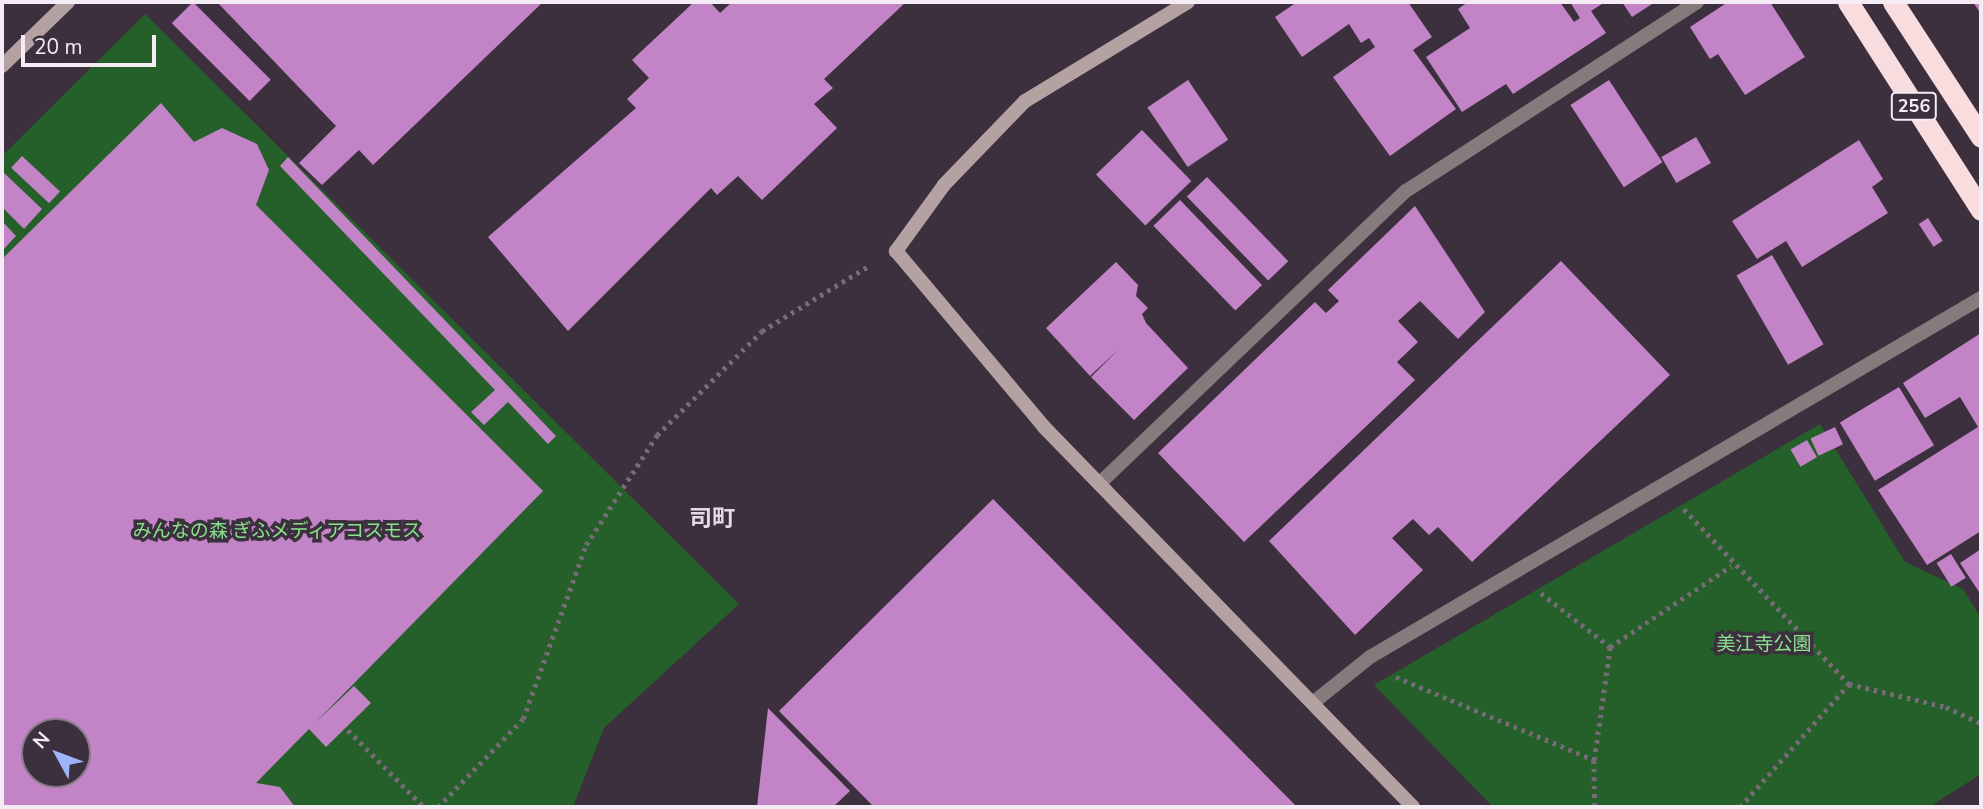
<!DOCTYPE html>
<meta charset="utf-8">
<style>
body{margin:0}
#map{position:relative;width:1983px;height:809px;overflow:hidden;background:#3d303e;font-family:"Nunito Sans","Noto Sans JP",sans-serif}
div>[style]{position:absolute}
.green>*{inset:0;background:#255f29}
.building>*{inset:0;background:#c284c6;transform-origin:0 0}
.path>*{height:4.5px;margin-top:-2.25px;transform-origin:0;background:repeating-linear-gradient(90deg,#766b77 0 3.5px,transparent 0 8.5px)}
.street>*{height:14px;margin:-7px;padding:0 7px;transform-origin:7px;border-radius:7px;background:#867b7c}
.secondary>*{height:14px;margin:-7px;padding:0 7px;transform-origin:7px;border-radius:7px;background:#b4a2a3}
.highway>*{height:21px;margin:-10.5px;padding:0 10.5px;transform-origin:10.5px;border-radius:10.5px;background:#f8dcde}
span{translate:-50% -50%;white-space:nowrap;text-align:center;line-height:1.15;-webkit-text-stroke:7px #3d303e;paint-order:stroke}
.shield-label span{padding:2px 5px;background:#3d303e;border:2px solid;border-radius:5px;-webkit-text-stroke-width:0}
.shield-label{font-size:18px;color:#f4ebf4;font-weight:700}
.park-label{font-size:19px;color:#88e18b}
.quarter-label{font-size:23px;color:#e8d6e9;font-weight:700}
.frame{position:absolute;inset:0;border:4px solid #f4ebf4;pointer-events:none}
.north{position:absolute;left:21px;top:718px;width:70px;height:70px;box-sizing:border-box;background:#3d303e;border:2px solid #867b87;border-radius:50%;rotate:311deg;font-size:19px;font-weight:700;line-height:28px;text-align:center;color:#f4ebf4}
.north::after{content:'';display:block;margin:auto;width:24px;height:32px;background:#9fb3fd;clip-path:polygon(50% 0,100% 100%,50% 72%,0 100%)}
.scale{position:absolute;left:21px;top:35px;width:135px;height:32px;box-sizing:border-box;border:4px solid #f4ebf4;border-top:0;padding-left:9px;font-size:21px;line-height:24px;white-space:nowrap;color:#f4ebf4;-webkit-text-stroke:5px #3d303e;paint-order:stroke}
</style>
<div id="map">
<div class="green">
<div style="clip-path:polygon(evenodd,145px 14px,739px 604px,604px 728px,573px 807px,2px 807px,2px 156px,145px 14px,35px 732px,77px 732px,77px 774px,35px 774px,35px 732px)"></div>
<div style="clip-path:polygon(1820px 424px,1905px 562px,1963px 589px,1981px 618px,1981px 774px,1929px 807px,1493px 807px,1374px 685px)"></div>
</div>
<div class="building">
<div style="left:193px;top:2px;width:110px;height:30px;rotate:45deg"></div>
<div style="clip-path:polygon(217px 2px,543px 2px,373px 165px,359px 150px,322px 185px,299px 163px,336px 126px)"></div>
<div style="clip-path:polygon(694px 2px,710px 2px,720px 13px,732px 2px,906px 2px,824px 79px,833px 88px,814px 104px,837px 128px,762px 200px,738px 176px,717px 195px,711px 188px,568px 331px,488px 237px,636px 108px,627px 99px,649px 78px,632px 60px)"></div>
<div style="clip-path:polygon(1297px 2px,1408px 2px,1432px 37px,1413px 50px,1456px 109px,1390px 156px,1333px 77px,1375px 47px,1369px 38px,1361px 43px,1349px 24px,1302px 57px,1275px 17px)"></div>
<div style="clip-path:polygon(1468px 2px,1560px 2px,1574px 22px,1580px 18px,1570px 2px,1605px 2px,1591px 11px,1606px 33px,1513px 94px,1506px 84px,1462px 112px,1426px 57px,1470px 28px,1458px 9px)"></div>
<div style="clip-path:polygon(1622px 2px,1655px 2px,1632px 17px)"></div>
<div style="clip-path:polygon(1728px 2px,1770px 2px,1805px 57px,1745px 95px,1718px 54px,1710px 59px,1690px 27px)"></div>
<div style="clip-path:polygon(1973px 2px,1981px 2px,1981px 14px)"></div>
<div style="left:1188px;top:80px;width:72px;height:49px;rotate:56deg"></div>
<div style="left:1609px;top:80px;width:98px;height:46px;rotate:57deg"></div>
<div style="clip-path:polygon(evenodd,161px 103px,194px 142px,222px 128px,257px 144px,269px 170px,256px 205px,543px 491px,315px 723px,354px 686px,371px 703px,326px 747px,309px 729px,256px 783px,280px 787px,295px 807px,3px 807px,2px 259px,161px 103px,35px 732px,77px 732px,77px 774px,35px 774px,35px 732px)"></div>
<div style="left:1142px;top:130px;width:71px;height:64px;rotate:46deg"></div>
<div style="left:1696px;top:137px;width:30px;height:40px;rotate:60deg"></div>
<div style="clip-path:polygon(1859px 140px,1883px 179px,1872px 187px,1888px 213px,1802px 267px,1786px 241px,1757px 259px,1732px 221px)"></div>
<div style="left:22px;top:156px;width:52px;height:16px;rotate:43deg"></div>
<div style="clip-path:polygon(288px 157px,556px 436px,548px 444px,508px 402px,484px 425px,471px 412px,495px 390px,280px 166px)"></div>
<div style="clip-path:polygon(4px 173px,42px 209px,24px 229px,2px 207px)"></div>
<div style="left:1207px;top:177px;width:117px;height:28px;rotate:46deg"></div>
<div style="left:1180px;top:200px;width:118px;height:37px;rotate:46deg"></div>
<div style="clip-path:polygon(1415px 206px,1485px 312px,1458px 339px,1420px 301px,1398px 321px,1418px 342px,1397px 362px,1415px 380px,1244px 542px,1158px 453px,1315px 302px,1326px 313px,1339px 301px,1328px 290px)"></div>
<div style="left:1928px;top:218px;width:27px;height:11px;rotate:57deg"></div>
<div style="clip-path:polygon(2px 221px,16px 236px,2px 251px)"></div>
<div style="left:1772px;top:255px;width:103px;height:41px;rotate:60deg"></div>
<div style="clip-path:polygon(1561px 261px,1670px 375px,1472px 562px,1438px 527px,1429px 535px,1413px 519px,1392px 538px,1423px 570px,1355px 635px,1269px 541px)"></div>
<div style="clip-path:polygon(1116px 262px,1138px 285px,1136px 296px,1148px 308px,1142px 314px,1146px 323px,1188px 368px,1134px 420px,1091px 377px,1119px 349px,1090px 376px,1046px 328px)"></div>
<div style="clip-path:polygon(1981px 333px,1981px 531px,1927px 565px,1878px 490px,1978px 427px,1960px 397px,1925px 418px,1903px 383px)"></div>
<div style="left:1899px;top:387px;width:68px;height:69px;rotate:59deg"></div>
<div style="left:1835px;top:427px;width:19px;height:27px;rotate:65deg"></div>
<div style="left:1807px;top:440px;width:20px;height:19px;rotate:60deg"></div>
<div style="clip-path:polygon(993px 499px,1297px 807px,874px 807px,779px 711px)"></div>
<div style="clip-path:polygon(1981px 549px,1981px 595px,1960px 563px)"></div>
<div style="left:1951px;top:554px;width:28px;height:17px;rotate:58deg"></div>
<div style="clip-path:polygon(768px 708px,850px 791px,833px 807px,757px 807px)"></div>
</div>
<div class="path">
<div style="left:1684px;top:509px;width:241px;rotate:46.7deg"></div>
<div style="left:1849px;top:684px;width:100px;rotate:13.3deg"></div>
<div style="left:1946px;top:707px;width:38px;rotate:25deg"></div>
<div style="left:1541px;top:593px;width:88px;rotate:38deg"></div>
<div style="left:1610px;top:647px;width:146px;rotate:-33.8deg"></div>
<div style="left:1396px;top:677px;width:215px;rotate:22.7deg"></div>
<div style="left:1594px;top:760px;width:114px;rotate:-81.9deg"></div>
<div style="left:348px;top:730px;width:108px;rotate:45.4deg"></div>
<div style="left:1594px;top:760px;width:47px;rotate:88.8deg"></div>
<div style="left:438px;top:807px;width:122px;rotate:-46deg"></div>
<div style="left:523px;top:719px;width:185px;rotate:-70.1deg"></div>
<div style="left:586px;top:545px;width:131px;rotate:-57.2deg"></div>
<div style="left:657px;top:435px;width:148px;rotate:-44.7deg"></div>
<div style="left:762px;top:331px;width:127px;rotate:-31.4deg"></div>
<div style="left:1740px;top:807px;width:164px;rotate:-48.5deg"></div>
</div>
<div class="street">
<div style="left:1100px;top:483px;width:423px;rotate:-43.7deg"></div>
<div style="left:1406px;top:191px;width:347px;rotate:-33deg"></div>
<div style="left:1314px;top:702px;width:72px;rotate:-38.8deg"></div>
<div style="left:1370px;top:657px;width:709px;rotate:-30.44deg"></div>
</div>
<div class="secondary">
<div style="left:1188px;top:2px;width:191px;rotate:148.7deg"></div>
<div style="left:1025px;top:101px;width:117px;rotate:134deg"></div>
<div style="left:944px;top:185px;width:82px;rotate:126deg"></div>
<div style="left:896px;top:251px;width:230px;rotate:49.9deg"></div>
<div style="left:1044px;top:427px;width:530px;rotate:45.84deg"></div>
<div style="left:2px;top:66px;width:92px;rotate:-44.1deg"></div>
</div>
<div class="highway">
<div style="left:1848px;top:2px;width:247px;rotate:57.4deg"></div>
<div style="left:1893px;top:2px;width:161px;rotate:56.9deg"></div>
</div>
<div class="shield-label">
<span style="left:1914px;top:106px">256</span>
</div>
<div class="park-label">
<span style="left:277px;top:532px">みんなの森 ぎふメディアコスモス</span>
<span style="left:1764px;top:645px">美江寺公園</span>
</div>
<div class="quarter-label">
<span style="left:712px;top:519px">司町</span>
</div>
<div class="frame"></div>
<div class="north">N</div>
<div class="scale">20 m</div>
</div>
